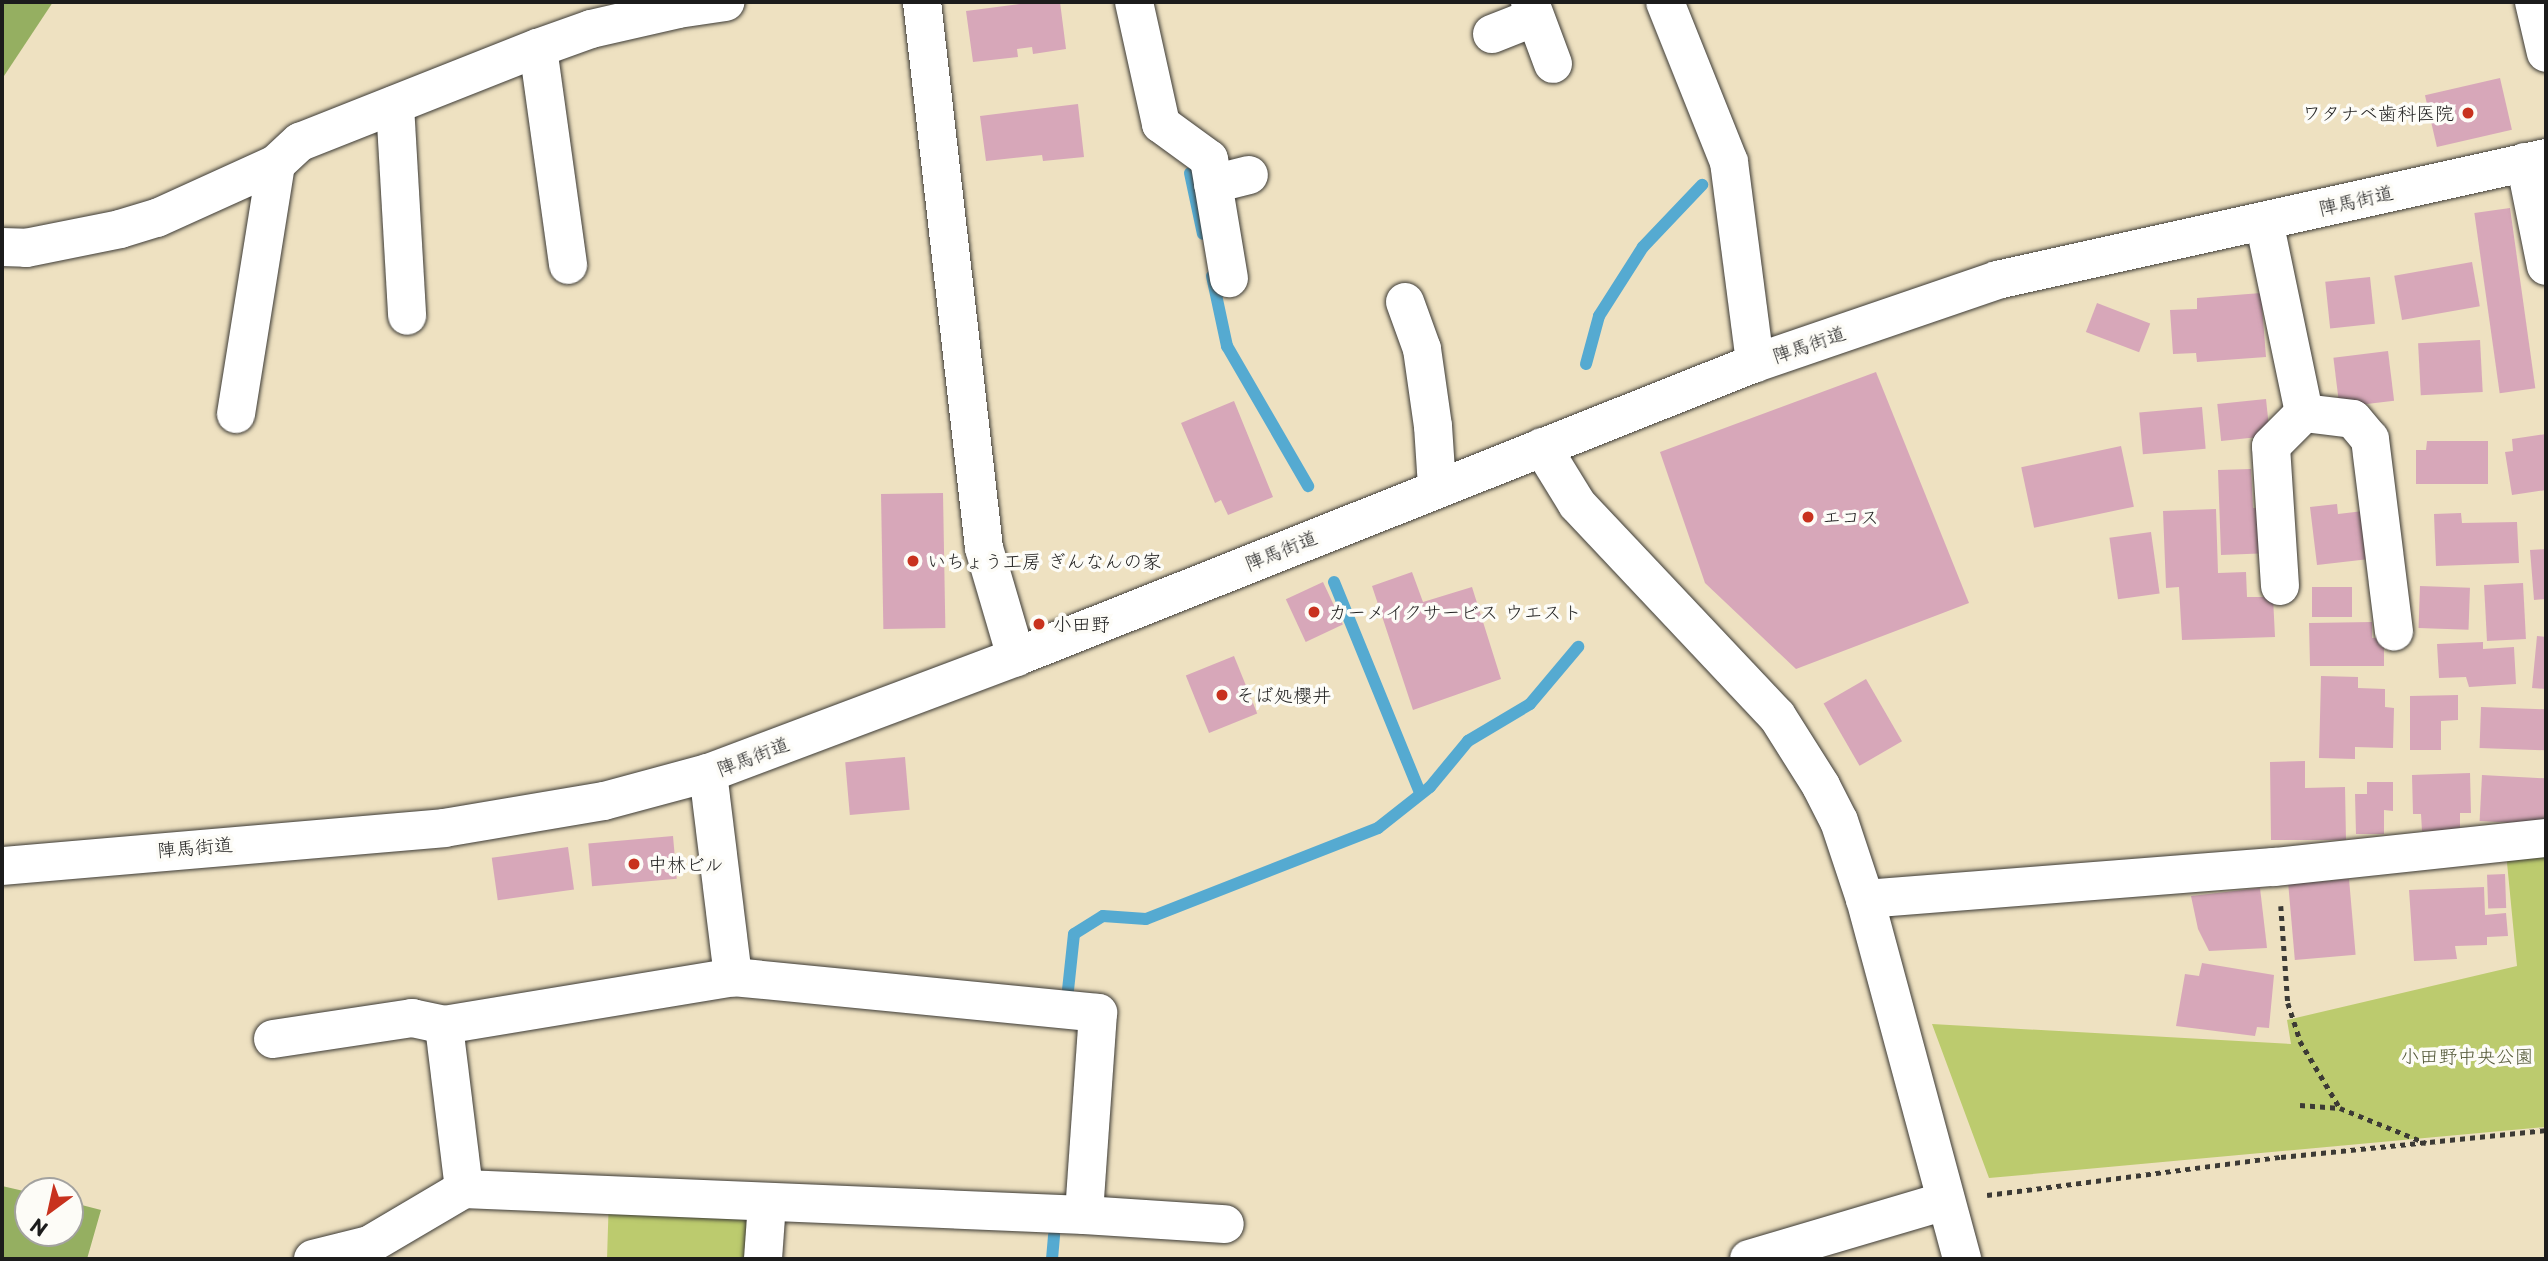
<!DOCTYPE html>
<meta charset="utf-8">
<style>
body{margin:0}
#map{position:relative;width:2548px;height:1261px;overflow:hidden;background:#eee1c1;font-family:"Playpen Sans","Klee One",sans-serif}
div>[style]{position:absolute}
.green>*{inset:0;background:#bccb6e}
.forest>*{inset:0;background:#95af61}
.stream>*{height:12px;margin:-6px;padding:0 6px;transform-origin:6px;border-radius:6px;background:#55aad1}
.building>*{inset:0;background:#d7a7b9;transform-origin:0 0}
.path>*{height:4.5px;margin-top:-2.25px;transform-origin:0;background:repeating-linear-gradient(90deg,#3c3a35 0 5px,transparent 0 10px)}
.roads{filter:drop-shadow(0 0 2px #3c3a35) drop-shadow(0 0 2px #3c3a35)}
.minor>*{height:38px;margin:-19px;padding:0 19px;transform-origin:19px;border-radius:19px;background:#fff}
.major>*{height:38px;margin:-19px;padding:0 19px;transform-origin:19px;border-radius:19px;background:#fff}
.dots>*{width:19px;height:19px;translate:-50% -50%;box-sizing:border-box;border:4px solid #fdfcf7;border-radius:50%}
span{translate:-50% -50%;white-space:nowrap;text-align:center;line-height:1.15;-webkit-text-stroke:7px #fdfcf7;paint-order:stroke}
.poi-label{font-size:19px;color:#1c1c1c}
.right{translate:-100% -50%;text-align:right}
.left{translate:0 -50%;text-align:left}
.street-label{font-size:19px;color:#1c1c1c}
.park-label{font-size:19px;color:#545939}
.frame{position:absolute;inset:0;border:4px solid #1c1c1c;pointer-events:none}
.north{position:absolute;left:14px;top:1177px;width:70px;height:70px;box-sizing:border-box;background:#fdfcf7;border:2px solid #a3a29f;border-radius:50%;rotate:213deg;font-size:19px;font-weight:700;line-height:28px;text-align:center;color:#1c1c1c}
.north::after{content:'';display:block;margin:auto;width:24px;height:32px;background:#c8321e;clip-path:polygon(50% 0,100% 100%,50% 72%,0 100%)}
</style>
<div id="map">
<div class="green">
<div style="clip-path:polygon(2546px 837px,2546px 1127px,1989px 1178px,1932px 1024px,2291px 1044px,2287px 1020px,2517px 966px,2505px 842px)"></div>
<div style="clip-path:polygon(609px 1196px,741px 1201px,763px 1259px,607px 1259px)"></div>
</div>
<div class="forest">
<div style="clip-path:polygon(2px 2px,53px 2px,2px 79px)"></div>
<div style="clip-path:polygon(2px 1186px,28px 1192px,28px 1233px,70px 1233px,70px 1202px,101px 1210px,87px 1259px,2px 1259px)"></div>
</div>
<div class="stream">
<div style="left:1190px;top:173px;width:62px;rotate:78deg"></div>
<div style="left:1212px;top:276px;width:72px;rotate:77.9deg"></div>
<div style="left:1227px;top:346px;width:162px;rotate:59.9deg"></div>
<div style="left:1586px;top:364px;width:50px;rotate:-74.8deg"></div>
<div style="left:1599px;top:316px;width:82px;rotate:-57.5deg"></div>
<div style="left:1643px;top:247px;width:86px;rotate:-46.4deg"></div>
<div style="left:1334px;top:582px;width:228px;rotate:67.8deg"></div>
<div style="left:1068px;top:990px;width:56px;rotate:-83.9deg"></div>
<div style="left:1074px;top:934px;width:34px;rotate:-32deg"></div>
<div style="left:1103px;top:916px;width:43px;rotate:4deg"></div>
<div style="left:1146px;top:919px;width:249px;rotate:-21.4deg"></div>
<div style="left:1378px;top:828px;width:66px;rotate:-38.3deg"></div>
<div style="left:1430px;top:787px;width:60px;rotate:-50.4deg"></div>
<div style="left:1468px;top:741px;width:72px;rotate:-30.8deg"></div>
<div style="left:1530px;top:704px;width:75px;rotate:-49.9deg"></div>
<div style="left:1052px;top:1259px;width:24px;rotate:-85deg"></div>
</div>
<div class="building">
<div style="clip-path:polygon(1035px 2px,1060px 2px,1066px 49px,1033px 54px,1032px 47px,1017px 49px,1018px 57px,973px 62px,966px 11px)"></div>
<div style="left:2500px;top:78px;width:53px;height:77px;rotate:77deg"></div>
<div style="clip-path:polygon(1078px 104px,1084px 157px,1043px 161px,1042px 155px,986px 161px,980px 116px)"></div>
<div style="left:2510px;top:208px;width:182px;height:36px;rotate:82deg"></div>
<div style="left:2472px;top:262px;width:45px;height:79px;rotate:80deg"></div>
<div style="left:2370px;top:277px;width:47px;height:45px;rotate:84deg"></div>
<div style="clip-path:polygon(2261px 293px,2266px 357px,2197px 362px,2196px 353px,2173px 354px,2170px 310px,2197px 309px,2197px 298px)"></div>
<div style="left:2097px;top:303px;width:57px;height:31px;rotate:21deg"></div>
<div style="left:2480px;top:340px;width:52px;height:62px;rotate:87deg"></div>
<div style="left:2388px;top:351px;width:50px;height:55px;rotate:83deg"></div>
<div style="clip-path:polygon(1876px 372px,1969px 603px,1796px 669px,1705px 583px,1660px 452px)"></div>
<div style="left:2266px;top:399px;width:37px;height:49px;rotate:84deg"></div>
<div style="clip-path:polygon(1234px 401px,1273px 497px,1228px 515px,1221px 500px,1215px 503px,1181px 423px)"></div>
<div style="left:2202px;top:407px;width:42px;height:63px;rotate:85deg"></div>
<div style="clip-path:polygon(2546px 434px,2546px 490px,2512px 495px,2505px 452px,2513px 451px,2512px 439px)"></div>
<div style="clip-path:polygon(2427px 441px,2488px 441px,2488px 484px,2416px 484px,2416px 450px,2426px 450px)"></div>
<div style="left:2121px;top:446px;width:62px;height:102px;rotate:78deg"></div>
<div style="clip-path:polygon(2251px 469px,2253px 508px,2270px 507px,2272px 553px,2221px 555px,2218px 470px)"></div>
<div style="left:943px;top:493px;width:135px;height:62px;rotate:89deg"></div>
<div style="clip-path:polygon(2337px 504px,2338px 514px,2372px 510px,2378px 558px,2317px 565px,2310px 507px)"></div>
<div style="clip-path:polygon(2216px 509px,2218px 573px,2246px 572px,2247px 597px,2273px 597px,2275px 637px,2182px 640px,2179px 587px,2166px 588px,2163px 511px)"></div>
<div style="clip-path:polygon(2461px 513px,2462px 523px,2517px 522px,2519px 563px,2436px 566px,2434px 514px)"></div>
<div style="left:2151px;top:532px;width:62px;height:42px;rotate:82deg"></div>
<div style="clip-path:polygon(2546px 549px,2546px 599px,2534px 600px,2530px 550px)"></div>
<div style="clip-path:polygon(1412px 572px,1423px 602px,1472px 587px,1501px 679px,1413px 710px,1372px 586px)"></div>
<div style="left:1323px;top:582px;width:47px;height:41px;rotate:65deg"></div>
<div style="left:2523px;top:583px;width:56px;height:39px;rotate:87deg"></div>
<div style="left:2420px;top:586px;width:50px;height:42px;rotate:2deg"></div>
<div style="left:2312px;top:587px;width:40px;height:30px"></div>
<div style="clip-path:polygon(2372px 622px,2372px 638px,2384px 637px,2384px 666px,2310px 666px,2309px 623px)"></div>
<div style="clip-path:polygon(2537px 636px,2546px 637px,2546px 689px,2532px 688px)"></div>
<div style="clip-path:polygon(2483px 642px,2483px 649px,2514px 647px,2516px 684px,2469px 687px,2466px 677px,2439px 678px,2437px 644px)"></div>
<div style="left:1234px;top:656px;width:62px;height:52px;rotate:68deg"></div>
<div style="clip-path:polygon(2321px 676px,2358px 677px,2358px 688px,2385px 689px,2385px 707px,2394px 708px,2393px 748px,2355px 747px,2355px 759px,2319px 758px)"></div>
<div style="left:1866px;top:679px;width:72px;height:49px;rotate:60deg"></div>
<div style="clip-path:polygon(2458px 695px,2458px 720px,2441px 721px,2441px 750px,2410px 750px,2410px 696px)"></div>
<div style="left:2481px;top:707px;width:65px;height:41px;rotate:2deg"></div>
<div style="left:905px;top:757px;width:53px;height:60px;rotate:85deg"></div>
<div style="clip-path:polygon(2305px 761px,2305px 788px,2345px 787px,2346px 840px,2271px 840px,2270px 762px)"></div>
<div style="clip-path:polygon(2470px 773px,2471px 813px,2460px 813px,2460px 830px,2422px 831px,2421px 814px,2413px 814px,2412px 775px)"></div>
<div style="left:2482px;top:775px;width:64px;height:46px;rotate:3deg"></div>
<div style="clip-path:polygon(2367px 782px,2393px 782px,2393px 811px,2384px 810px,2384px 834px,2356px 834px,2355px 794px,2367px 794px)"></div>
<div style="left:673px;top:836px;width:43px;height:85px;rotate:85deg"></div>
<div style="left:568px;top:847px;width:43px;height:77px;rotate:82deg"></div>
<div style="left:2505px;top:874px;width:34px;height:18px;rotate:88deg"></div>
<div style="left:2349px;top:879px;width:76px;height:61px;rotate:85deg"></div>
<div style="clip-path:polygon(2484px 887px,2485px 915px,2506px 913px,2508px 936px,2487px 937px,2487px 945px,2455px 946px,2457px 959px,2414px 961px,2409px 890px)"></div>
<div style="clip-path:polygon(2260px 888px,2267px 948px,2209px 951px,2198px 929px,2191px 896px)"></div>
<div style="clip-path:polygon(2202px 963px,2274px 975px,2269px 1028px,2257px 1027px,2255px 1036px,2176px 1026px,2185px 974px,2199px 976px)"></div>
</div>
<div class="path">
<div style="left:2281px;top:906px;width:97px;rotate:85.9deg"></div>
<div style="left:2288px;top:1003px;width:40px;rotate:72deg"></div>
<div style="left:2300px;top:1041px;width:78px;rotate:59.2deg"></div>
<div style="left:2300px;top:1105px;width:40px;rotate:4.3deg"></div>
<div style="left:2340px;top:1108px;width:93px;rotate:22.1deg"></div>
<div style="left:1987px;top:1195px;width:296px;rotate:-7.4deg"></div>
<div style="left:2281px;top:1157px;width:266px;rotate:-5.8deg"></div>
</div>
<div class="roads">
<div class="minor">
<div style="left:922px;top:2px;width:550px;rotate:83.52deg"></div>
<div style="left:984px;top:548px;width:114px;rotate:73.6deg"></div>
<div style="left:1134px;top:2px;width:125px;rotate:77.5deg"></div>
<div style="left:1161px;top:124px;width:59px;rotate:36.1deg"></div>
<div style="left:1209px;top:159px;width:121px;rotate:80.5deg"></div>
<div style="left:1530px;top:2px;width:66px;rotate:69.6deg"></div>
<div style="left:1665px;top:2px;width:172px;rotate:68.2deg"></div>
<div style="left:1729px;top:162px;width:203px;rotate:82.6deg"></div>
<div style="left:2534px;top:2px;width:52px;rotate:76.8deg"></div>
<div style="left:1492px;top:34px;width:46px;rotate:-21.6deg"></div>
<div style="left:538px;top:48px;width:219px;rotate:82.1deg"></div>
<div style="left:395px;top:105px;width:211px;rotate:86.7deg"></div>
<div style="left:2525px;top:162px;width:106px;rotate:78.6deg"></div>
<div style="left:1213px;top:184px;width:37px;rotate:-14deg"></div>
<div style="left:2264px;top:221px;width:196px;rotate:78.2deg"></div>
<div style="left:2px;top:247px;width:24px;rotate:2deg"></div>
<div style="left:26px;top:248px;width:96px;rotate:-11.4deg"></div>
<div style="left:120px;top:229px;width:39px;rotate:-17deg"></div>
<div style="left:157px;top:218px;width:131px;rotate:-24.4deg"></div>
<div style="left:276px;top:164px;width:33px;rotate:-43deg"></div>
<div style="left:300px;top:142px;width:256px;rotate:-21.6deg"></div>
<div style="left:538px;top:48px;width:56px;rotate:-19.7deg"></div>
<div style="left:591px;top:29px;width:89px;rotate:-12.9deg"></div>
<div style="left:678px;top:9px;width:48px;rotate:-8.5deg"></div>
<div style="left:1405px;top:302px;width:50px;rotate:70.1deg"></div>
<div style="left:1422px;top:349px;width:78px;rotate:81.9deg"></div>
<div style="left:1433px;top:426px;width:61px;rotate:86.2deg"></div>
<div style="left:236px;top:414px;width:253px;rotate:-80.9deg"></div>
<div style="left:1542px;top:447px;width:67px;rotate:58.4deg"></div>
<div style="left:1577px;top:504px;width:291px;rotate:46.7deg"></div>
<div style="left:1777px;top:716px;width:83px;rotate:57.8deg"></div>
<div style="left:1821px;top:786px;width:39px;rotate:63deg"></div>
<div style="left:1839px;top:821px;width:82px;rotate:71.6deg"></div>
<div style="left:1865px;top:899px;width:373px;rotate:74.9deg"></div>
<div style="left:2280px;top:586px;width:140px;rotate:-93.7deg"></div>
<div style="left:2271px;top:446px;width:47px;rotate:-45deg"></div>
<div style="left:2304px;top:413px;width:49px;rotate:7deg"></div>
<div style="left:2353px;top:419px;width:26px;rotate:50deg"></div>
<div style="left:2370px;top:439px;width:194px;rotate:82.9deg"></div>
<div style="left:708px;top:773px;width:206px;rotate:83deg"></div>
<div style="left:1865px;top:899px;width:410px;rotate:-4.5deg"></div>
<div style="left:2274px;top:867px;width:274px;rotate:-6.1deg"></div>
<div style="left:273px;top:1039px;width:141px;rotate:-8.6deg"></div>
<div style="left:412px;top:1018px;width:33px;rotate:12deg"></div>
<div style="left:444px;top:1025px;width:293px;rotate:-9.4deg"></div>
<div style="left:733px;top:977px;width:367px;rotate:5.6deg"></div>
<div style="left:1098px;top:1013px;width:202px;rotate:94deg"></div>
<div style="left:1084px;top:1215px;width:621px;rotate:-177.6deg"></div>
<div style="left:464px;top:1189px;width:165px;rotate:-97deg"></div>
<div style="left:1084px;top:1215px;width:141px;rotate:3.7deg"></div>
<div style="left:313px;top:1259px;width:58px;rotate:-14deg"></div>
<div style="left:369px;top:1245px;width:110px;rotate:-30.5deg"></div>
<div style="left:763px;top:1259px;width:56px;rotate:-85.9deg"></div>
<div style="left:1749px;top:1259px;width:204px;rotate:-16.5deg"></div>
</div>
<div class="major">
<div style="left:2px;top:866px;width:444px;rotate:-4.9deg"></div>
<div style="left:444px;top:828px;width:162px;rotate:-9.6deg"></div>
<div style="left:604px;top:801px;width:108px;rotate:-15.1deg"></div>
<div style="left:708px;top:773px;width:329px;rotate:-20.6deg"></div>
<div style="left:1016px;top:657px;width:795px;rotate:-21.69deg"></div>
<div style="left:1755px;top:363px;width:256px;rotate:-18.9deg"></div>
<div style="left:1997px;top:280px;width:562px;rotate:-12.53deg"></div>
</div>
</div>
<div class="dots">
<div style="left:2468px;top:113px;background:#c8321e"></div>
<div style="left:1808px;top:517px;background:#c8321e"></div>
<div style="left:913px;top:561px;background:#c8321e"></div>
<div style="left:1314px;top:612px;background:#c8321e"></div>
<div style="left:1039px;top:624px;background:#c8321e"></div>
<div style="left:1222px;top:695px;background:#c8321e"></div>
<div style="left:634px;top:864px;background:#c8321e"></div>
</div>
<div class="poi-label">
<span class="right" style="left:2454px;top:113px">ワタナベ歯科医院</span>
<span class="left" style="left:1822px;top:517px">エコス</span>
<span class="left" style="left:927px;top:561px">いちょう工房 ぎんなんの家</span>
<span class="left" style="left:1328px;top:612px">カーメイクサービス ウエスト</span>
<span class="left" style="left:1053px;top:624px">小田野</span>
<span class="left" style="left:1236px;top:695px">そば処櫻井</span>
<span class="left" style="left:648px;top:864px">中林ビル</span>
</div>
<div class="street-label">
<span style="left:2356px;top:200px;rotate:-13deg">陣馬街道</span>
<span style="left:1809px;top:344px;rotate:-19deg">陣馬街道</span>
<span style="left:1281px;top:550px;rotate:-22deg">陣馬街道</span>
<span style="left:753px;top:756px;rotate:-21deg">陣馬街道</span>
<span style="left:195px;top:847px;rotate:-5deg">陣馬街道</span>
</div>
<div class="park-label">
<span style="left:2467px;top:1056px">小田野中央公園</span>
</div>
<div class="frame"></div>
<div class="north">N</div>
</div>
